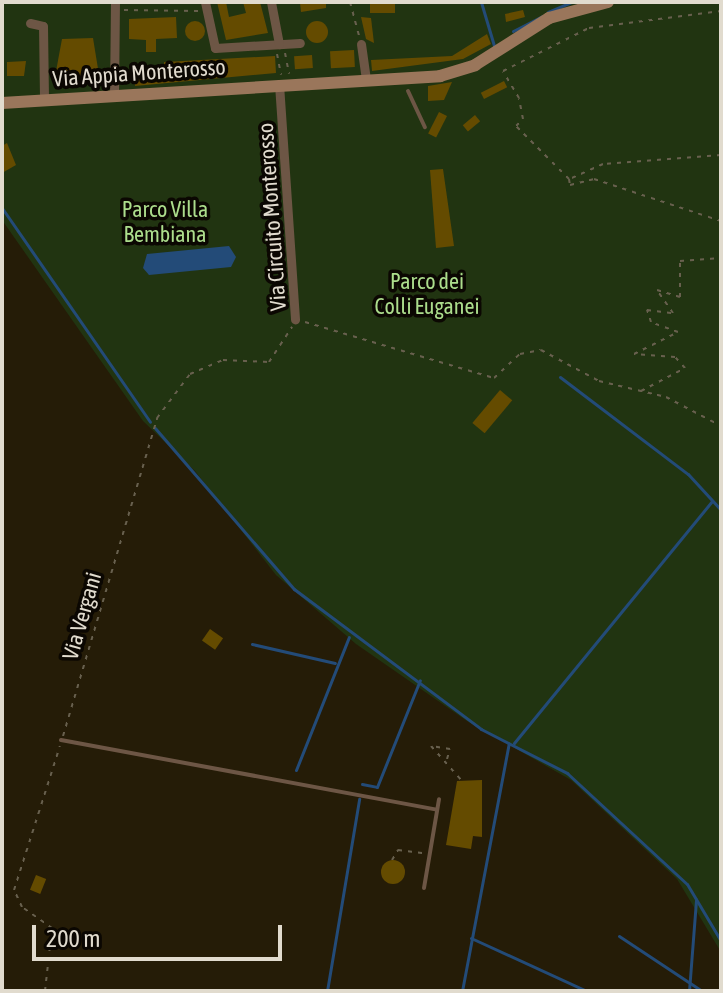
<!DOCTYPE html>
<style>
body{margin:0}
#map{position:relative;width:723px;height:993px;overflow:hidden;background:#251c07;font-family:"Asap Condensed",sans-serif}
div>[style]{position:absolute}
.green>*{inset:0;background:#213411}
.water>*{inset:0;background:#234b78}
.stream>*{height:3px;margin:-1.5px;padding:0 1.5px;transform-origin:1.5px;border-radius:1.5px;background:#234b78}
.building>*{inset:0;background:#644b00;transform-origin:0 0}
.round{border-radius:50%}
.path>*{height:2px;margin-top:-1px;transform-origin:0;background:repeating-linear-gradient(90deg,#68604e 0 4px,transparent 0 10px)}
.service>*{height:4px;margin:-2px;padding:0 2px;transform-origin:2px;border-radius:2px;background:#6d5645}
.minor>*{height:9px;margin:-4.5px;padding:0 4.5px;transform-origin:4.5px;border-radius:4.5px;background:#6d5645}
.secondary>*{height:12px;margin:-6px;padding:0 6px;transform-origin:6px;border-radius:6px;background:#9a765b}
span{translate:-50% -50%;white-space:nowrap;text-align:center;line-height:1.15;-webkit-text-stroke:7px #0b0702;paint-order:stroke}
.street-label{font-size:22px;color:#e1dbce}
.park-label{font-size:22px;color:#acdd8c}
.frame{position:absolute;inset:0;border:4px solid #e1dbce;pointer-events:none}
.scale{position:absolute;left:32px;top:925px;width:250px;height:36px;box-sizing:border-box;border:4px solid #e1dbce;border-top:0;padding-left:10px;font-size:24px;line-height:28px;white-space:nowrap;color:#e1dbce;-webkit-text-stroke:6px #0b0702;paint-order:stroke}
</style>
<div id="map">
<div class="green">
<div style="clip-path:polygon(2px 2px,721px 2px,721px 952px,677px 879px,571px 780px,467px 721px,356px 644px,276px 575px,195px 471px,143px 421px,2px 220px)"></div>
</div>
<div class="water">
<div style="clip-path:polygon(229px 246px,236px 257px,231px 267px,149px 275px,143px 268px,147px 254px)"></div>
</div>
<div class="stream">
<div style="left:481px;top:2px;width:49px;rotate:73.4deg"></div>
<div style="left:548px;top:12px;width:25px;rotate:-23deg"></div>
<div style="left:513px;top:31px;width:33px;rotate:-27deg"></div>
<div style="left:2px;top:208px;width:260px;rotate:55.3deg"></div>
<div style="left:560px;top:377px;width:161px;rotate:37.2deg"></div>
<div style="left:688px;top:474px;width:49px;rotate:47.5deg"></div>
<div style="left:155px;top:428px;width:213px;rotate:49.2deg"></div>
<div style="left:294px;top:589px;width:234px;rotate:36.8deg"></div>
<div style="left:481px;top:729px;width:97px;rotate:27.1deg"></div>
<div style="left:567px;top:773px;width:163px;rotate:42.8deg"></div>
<div style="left:687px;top:884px;width:66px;rotate:59.2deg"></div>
<div style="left:252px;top:644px;width:85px;rotate:12.9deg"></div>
<div style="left:514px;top:743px;width:313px;rotate:-50.7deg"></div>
<div style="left:296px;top:770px;width:143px;rotate:-68.3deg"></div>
<div style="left:362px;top:784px;width:15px;rotate:11deg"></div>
<div style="left:377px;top:787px;width:115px;rotate:-68.1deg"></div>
<div style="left:619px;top:936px;width:100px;rotate:33.5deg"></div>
<div style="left:471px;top:938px;width:128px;rotate:24.6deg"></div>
<div style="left:327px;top:991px;width:195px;rotate:-80.5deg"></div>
<div style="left:462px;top:991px;width:252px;rotate:-79.3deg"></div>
<div style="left:689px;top:991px;width:92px;rotate:-85.6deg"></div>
</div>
<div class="building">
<div style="clip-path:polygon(217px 2px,226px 2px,229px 17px,246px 13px,243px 2px,260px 2px,268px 33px,226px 40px)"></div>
<div style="clip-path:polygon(326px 2px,326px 8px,301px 12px,300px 3px)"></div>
<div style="left:395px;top:2px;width:11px;height:25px;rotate:90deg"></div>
<div style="clip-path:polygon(523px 10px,525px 17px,506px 22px,505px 14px)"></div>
<div style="clip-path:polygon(176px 17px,177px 38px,156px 39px,156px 52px,146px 52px,146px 40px,129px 39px,129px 19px)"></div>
<div style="clip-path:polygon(361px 17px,371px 18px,374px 43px,366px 39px)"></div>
<div class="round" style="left:306px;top:21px;width:22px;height:22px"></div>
<div class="round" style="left:185px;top:21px;width:20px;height:20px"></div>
<div style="clip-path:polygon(487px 34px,491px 44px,463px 59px,372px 71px,371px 60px,452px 56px)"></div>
<div style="clip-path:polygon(93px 38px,100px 81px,54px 82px,62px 39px)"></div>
<div style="left:354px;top:50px;width:17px;height:24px;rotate:87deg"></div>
<div style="left:312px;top:55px;width:13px;height:18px;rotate:86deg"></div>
<div style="clip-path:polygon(275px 56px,276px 73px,135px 86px,134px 74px,164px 72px,164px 62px)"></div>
<div style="clip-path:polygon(26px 61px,24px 76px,7px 76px,7px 62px)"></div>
<div style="left:504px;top:81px;width:7px;height:26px;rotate:63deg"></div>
<div style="clip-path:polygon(452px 82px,444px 100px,428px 101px,428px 86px)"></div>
<div style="left:439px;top:112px;width:9px;height:24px;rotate:27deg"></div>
<div style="left:475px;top:115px;width:8px;height:16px;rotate:50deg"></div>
<div style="clip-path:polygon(7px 143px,16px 165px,2px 173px,2px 146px)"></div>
<div style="clip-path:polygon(443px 169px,454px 246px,436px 248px,430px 170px)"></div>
<div style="left:500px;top:390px;width:16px;height:43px;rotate:40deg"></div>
<div style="left:210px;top:629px;width:16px;height:14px;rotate:35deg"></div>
<div style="clip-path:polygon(482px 780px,482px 837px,473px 836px,471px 849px,446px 845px,457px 781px)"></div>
<div class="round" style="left:381px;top:860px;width:24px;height:24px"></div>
<div style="left:36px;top:875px;width:11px;height:16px;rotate:22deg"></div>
</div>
<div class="path">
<div style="left:350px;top:2px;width:35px;rotate:75deg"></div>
<div style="left:124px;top:10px;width:74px;rotate:0.8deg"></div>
<div style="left:285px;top:53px;width:21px;rotate:79deg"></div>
<div style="left:277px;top:54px;width:21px;rotate:79deg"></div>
<div style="left:721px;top:155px;width:118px;rotate:175.6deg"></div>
<div style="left:603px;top:164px;width:37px;rotate:156deg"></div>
<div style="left:569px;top:179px;width:6px;rotate:81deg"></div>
<div style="left:570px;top:185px;width:25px;rotate:-14deg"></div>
<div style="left:594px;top:179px;width:134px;rotate:18.3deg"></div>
<div style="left:569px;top:179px;width:75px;rotate:-135deg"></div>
<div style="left:516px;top:126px;width:10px;rotate:-45deg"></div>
<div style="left:523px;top:119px;width:21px;rotate:-101deg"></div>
<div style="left:519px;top:98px;width:31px;rotate:-121deg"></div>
<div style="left:503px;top:71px;width:96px;rotate:-26.6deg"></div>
<div style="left:589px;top:28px;width:133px;rotate:-7.3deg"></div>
<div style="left:305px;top:322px;width:197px;rotate:16.5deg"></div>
<div style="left:494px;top:378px;width:35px;rotate:-43deg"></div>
<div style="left:520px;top:354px;width:21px;rotate:-11deg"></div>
<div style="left:541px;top:350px;width:66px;rotate:28.1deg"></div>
<div style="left:599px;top:381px;width:69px;rotate:13.4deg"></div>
<div style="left:666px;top:397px;width:62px;rotate:27.8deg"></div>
<div style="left:641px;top:391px;width:50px;rotate:-27.6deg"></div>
<div style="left:685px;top:368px;width:15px;rotate:-132deg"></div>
<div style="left:675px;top:357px;width:41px;rotate:-175.8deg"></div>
<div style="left:634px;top:354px;width:49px;rotate:-26.6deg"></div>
<div style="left:678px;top:332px;width:29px;rotate:-160deg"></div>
<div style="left:651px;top:322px;width:13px;rotate:-108deg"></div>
<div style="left:647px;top:310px;width:26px;rotate:7deg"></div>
<div style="left:673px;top:313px;width:28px;rotate:-125deg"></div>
<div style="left:657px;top:290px;width:24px;rotate:17deg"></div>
<div style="left:680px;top:297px;width:36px;rotate:-90deg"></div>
<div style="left:680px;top:261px;width:41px;rotate:-4.2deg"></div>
<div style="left:63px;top:736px;width:332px;rotate:-73.5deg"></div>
<div style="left:157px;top:418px;width:55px;rotate:-53.1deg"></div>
<div style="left:190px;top:374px;width:36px;rotate:-23deg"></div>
<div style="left:223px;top:360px;width:46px;rotate:2.5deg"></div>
<div style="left:269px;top:362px;width:42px;rotate:-56.7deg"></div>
<div style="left:447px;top:759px;width:10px;rotate:-73deg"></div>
<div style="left:450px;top:749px;width:19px;rotate:-171deg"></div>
<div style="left:431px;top:746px;width:48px;rotate:48.4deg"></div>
<div style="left:392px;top:860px;width:12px;rotate:-59deg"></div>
<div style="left:398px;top:850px;width:26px;rotate:7deg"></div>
<div style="left:45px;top:991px;width:63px;rotate:-83.7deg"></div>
<div style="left:52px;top:928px;width:37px;rotate:-145deg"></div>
<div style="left:22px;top:907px;width:19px;rotate:-115deg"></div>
<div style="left:14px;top:890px;width:151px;rotate:-72.3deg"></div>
</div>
<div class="service">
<div style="left:408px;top:91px;width:40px;rotate:65deg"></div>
<div style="left:61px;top:740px;width:382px;rotate:10.5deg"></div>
<div style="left:424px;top:888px;width:90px;rotate:-80.4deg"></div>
</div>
<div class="minor">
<div style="left:205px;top:2px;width:47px;rotate:77.7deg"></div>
<div style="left:215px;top:48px;width:85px;rotate:-3.4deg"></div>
<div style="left:271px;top:2px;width:43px;rotate:79.2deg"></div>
<div style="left:30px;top:23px;width:13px;rotate:13deg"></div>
<div style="left:43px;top:26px;width:74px;rotate:89.2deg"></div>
<div style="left:361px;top:44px;width:37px;rotate:82deg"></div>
<div style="left:279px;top:84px;width:236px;rotate:86.1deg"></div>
<div style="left:114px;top:96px;width:94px;rotate:-89.4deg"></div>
</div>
<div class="secondary">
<div style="left:2px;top:103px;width:439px;rotate:-3.5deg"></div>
<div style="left:440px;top:76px;width:37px;rotate:-17deg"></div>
<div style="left:475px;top:65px;width:88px;rotate:-32.4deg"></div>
<div style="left:549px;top:18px;width:61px;rotate:-15.2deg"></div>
</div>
<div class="street-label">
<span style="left:139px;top:73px;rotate:-4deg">Via Appia Monterosso</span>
<span style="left:272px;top:217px;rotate:-94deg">Via Circuito Monterosso</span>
<span style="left:82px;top:616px;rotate:-74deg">Via Vergani</span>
</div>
<div class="park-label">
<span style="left:165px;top:222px">Parco Villa<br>Bembiana</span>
<span style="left:427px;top:294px">Parco dei<br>Colli Euganei</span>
</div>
<div class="frame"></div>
<div class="scale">200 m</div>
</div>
